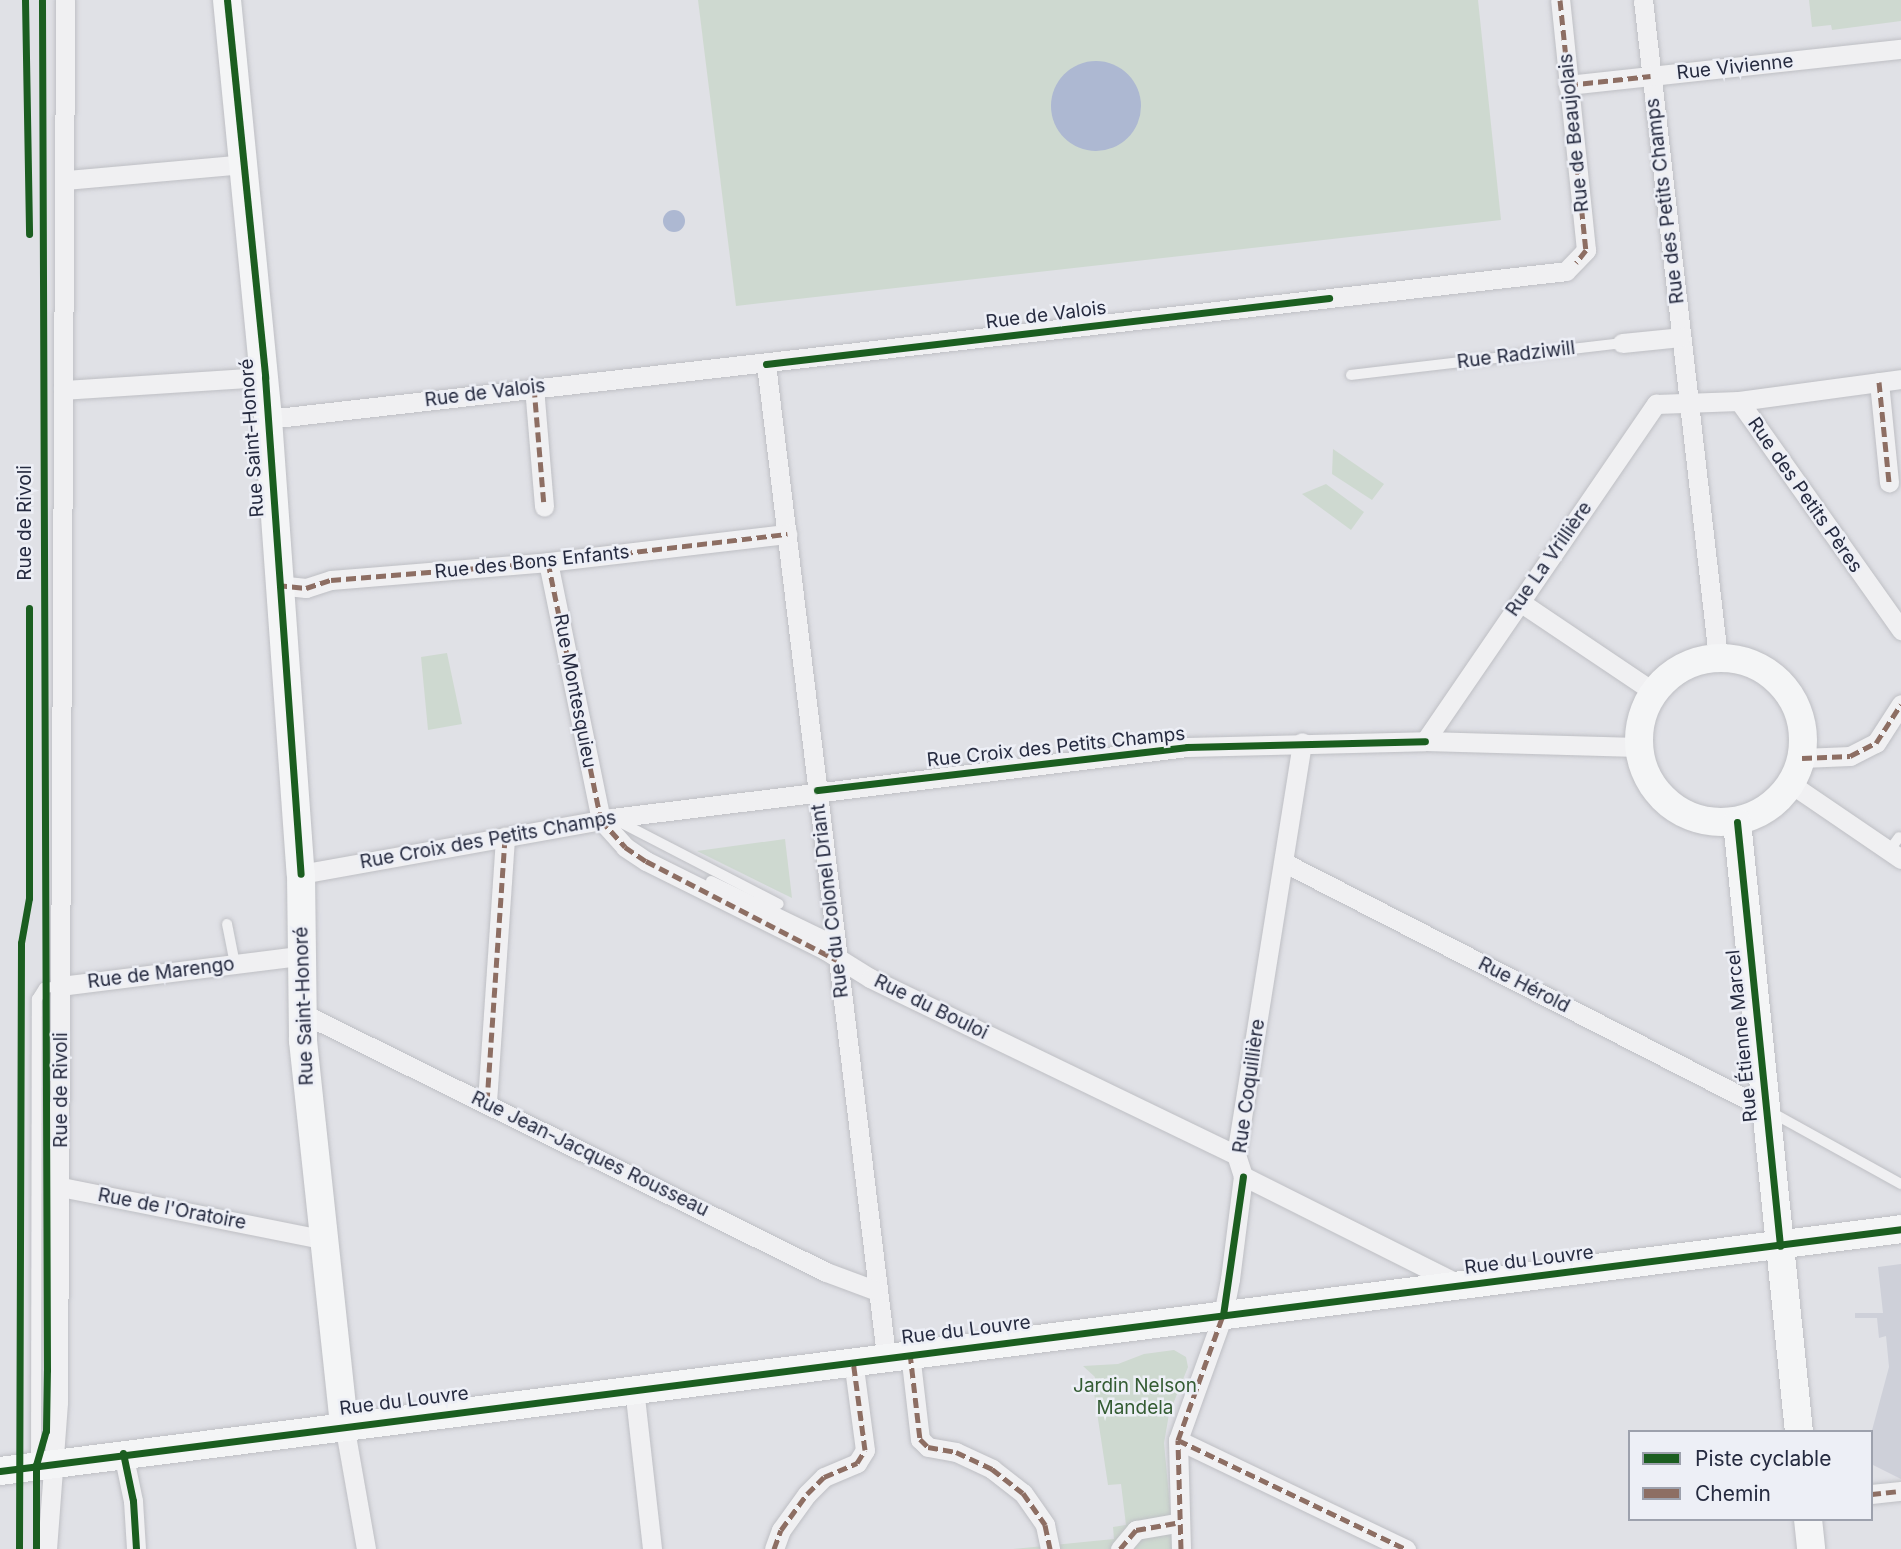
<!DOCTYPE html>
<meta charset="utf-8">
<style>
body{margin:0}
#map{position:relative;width:1901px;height:1549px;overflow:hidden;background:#e0e1e6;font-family:Inter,sans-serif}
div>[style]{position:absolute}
.built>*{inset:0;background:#ced0d9}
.green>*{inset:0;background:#ced9d0}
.water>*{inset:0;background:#adb8d2}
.round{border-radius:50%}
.roads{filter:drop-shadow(0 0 2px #bebfc4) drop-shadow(0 0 2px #bebfc4)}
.lane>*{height:10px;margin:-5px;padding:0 5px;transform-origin:5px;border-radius:5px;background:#f0f0f2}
.street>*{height:19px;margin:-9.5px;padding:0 9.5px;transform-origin:9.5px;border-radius:9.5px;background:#f0f0f2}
.secondary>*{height:28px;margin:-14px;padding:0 14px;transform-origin:14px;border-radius:14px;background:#f4f5f6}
.secondary>.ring{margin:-14px;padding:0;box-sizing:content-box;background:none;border:28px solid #f4f5f6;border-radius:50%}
.quiet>*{height:5px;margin-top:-2.5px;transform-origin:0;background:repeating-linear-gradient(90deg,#8d6e63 0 10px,transparent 0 15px)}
.cycleway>*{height:7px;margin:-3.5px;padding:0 3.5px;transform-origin:3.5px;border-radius:3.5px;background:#1b5e20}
span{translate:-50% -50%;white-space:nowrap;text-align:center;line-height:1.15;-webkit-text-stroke:5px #edeff6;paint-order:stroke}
.street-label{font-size:19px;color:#262b40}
.park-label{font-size:19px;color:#345c33}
.legend{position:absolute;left:1628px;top:1430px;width:245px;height:91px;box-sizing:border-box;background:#edeff6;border:2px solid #9da1ad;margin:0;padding:9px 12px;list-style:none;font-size:21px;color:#262b40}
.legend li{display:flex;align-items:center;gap:14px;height:35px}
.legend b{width:35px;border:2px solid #9da1ad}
</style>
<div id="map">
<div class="built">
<div style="clip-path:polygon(1901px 1264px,1901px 1479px,1871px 1464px,1871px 1434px,1889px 1367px,1886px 1336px,1879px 1338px,1877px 1318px,1855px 1318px,1855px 1313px,1883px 1313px,1878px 1267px)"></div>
</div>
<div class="green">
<div style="clip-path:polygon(698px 0,1478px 0,1501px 220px,736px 306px)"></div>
<div style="clip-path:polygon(1809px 0,1901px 0,1901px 21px,1832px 30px,1831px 25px,1812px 27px)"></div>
<div style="clip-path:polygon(1333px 449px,1384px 484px,1372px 500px,1332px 474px)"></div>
<div style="clip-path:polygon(1326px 484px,1364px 512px,1351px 530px,1302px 494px)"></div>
<div style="clip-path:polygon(447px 653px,462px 724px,428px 730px,421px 657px)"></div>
<div style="clip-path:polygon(785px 839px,792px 898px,697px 851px)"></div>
<div style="clip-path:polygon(1174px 1350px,1186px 1357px,1188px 1367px,1169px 1414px,1164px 1443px,1174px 1549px,1013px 1549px,1114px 1539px,1113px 1527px,1126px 1525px,1121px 1484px,1108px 1485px,1093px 1386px,1095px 1377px,1083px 1366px,1118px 1364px,1144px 1354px)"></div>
</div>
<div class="water">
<div class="round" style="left:1051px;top:61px;width:90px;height:90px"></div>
<div class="round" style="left:663px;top:210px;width:22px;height:22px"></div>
</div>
<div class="roads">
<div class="lane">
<div style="left:1351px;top:375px;width:273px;rotate:-6.7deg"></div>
<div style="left:616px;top:820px;width:183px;rotate:27.3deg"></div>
<div style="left:1889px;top:851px;width:17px;rotate:-54deg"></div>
<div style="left:711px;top:881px;width:138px;rotate:25.8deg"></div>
<div style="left:227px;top:924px;width:41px;rotate:78.7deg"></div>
<div style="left:1771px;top:1112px;width:149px;rotate:29deg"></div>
<div style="left:36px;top:1465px;width:466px;rotate:-89.9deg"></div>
<div style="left:37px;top:999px;width:13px;rotate:-58deg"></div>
<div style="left:44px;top:988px;width:17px;rotate:-7deg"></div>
</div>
<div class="street">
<div style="left:1643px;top:0;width:661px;rotate:83.49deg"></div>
<div style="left:1568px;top:85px;width:335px;rotate:-6.2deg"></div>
<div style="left:66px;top:180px;width:180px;rotate:-5.1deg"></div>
<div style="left:1622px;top:343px;width:59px;rotate:-5.8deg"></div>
<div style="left:766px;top:364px;width:999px;rotate:83.1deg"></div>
<div style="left:1879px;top:382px;width:101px;rotate:84.3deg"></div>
<div style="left:534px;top:387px;width:120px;rotate:85.2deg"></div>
<div style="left:63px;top:390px;width:202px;rotate:-3.7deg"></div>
<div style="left:1739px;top:401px;width:281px;rotate:54.7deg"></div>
<div style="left:268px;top:419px;width:1306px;rotate:-6.5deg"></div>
<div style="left:1566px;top:271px;width:29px;rotate:-46deg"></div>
<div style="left:1586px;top:250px;width:251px;rotate:-95.9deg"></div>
<div style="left:548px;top:562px;width:263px;rotate:78.4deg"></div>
<div style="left:277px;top:585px;width:29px;rotate:6deg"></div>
<div style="left:306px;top:588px;width:26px;rotate:-18deg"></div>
<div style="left:331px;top:580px;width:218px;rotate:-4.7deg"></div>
<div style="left:548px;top:562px;width:241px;rotate:-6.7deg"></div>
<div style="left:1520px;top:602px;width:161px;rotate:33.9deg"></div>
<div style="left:1425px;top:741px;width:409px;rotate:-55.6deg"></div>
<div style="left:1656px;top:404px;width:83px;rotate:-2.1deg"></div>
<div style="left:1739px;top:401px;width:163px;rotate:-7.7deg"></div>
<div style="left:1802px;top:758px;width:48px;rotate:-2.4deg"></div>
<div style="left:1850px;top:756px;width:29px;rotate:-27deg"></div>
<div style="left:1876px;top:743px;width:46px;rotate:-57.3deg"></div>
<div style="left:1791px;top:784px;width:133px;rotate:34.3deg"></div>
<div style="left:601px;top:820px;width:36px;rotate:48deg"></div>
<div style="left:625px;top:847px;width:25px;rotate:34deg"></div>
<div style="left:646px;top:861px;width:200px;rotate:26.4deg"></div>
<div style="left:825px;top:950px;width:53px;rotate:31.9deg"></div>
<div style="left:870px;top:978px;width:407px;rotate:25.8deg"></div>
<div style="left:1285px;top:863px;width:538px;rotate:27.09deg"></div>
<div style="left:301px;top:874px;width:316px;rotate:-10.2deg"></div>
<div style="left:612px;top:818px;width:579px;rotate:-7.04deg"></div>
<div style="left:1187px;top:747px;width:238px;rotate:-1.4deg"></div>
<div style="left:1425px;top:741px;width:213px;rotate:1.6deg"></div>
<div style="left:61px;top:986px;width:240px;rotate:-7.2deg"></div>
<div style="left:304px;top:1014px;width:582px;rotate:26.3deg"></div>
<div style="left:826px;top:1272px;width:54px;rotate:20.4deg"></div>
<div style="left:487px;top:1102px;width:266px;rotate:-86.1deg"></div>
<div style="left:1243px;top:1176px;width:241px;rotate:26.6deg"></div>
<div style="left:61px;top:1187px;width:266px;rotate:11.3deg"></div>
<div style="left:910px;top:1353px;width:87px;rotate:83.4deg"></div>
<div style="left:920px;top:1439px;width:11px;rotate:45deg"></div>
<div style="left:928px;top:1447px;width:28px;rotate:10deg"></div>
<div style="left:956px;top:1452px;width:40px;rotate:25deg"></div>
<div style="left:992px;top:1469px;width:39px;rotate:38deg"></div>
<div style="left:1023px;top:1493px;width:39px;rotate:55deg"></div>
<div style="left:1045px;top:1525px;width:25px;rotate:78deg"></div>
<div style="left:634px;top:1388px;width:162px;rotate:83.6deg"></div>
<div style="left:344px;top:1424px;width:127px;rotate:80deg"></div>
<div style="left:1178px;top:1440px;width:253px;rotate:25.6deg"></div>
<div style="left:123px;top:1453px;width:49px;rotate:78.2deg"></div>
<div style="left:133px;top:1501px;width:48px;rotate:86.4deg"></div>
<div style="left:1871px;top:1494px;width:30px;rotate:-6deg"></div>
<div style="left:47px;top:1549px;width:147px;rotate:-85.7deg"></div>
<div style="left:58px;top:1402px;width:1402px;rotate:-89.71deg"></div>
<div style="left:774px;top:1549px;width:20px;rotate:-70deg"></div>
<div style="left:781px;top:1530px;width:44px;rotate:-54.2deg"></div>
<div style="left:807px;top:1494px;width:24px;rotate:-45deg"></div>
<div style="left:824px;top:1477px;width:36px;rotate:-23deg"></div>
<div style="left:857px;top:1463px;width:15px;rotate:-58deg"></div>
<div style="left:865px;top:1450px;width:91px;rotate:-97.6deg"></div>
<div style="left:1120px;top:1549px;width:25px;rotate:-50deg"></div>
<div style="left:1136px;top:1530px;width:40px;rotate:-10deg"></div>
<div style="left:1181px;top:1549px;width:109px;rotate:-91.6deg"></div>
<div style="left:1178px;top:1440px;width:133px;rotate:-70.2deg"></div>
<div style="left:1223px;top:1315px;width:37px;rotate:-79deg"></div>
<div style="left:1230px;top:1279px;width:104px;rotate:-82.8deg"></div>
<div style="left:1243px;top:1176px;width:22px;rotate:-108deg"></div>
<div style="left:1236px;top:1155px;width:418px;rotate:-80.9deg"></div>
</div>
<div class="secondary">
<div style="left:227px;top:0;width:421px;rotate:84.4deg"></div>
<div style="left:268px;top:419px;width:456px;rotate:85.9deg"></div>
<div style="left:301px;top:874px;width:167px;rotate:89.3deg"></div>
<div style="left:303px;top:1041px;width:385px;rotate:83.9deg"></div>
<div class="ring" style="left:1639px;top:658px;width:136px;height:136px"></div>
<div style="left:1737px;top:822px;width:613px;rotate:84.2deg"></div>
<div style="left:0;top:1471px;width:1916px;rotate:-7.25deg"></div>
<div style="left:1808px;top:1519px;width:30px;rotate:84deg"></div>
</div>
</div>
<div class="quiet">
<div style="left:1560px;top:0;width:251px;rotate:84.1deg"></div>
<div style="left:1586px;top:250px;width:16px;rotate:128deg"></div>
<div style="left:1568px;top:85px;width:83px;rotate:-6.2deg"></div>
<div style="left:1879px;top:382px;width:101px;rotate:84.3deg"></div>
<div style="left:534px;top:387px;width:120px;rotate:85.2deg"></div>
<div style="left:548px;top:562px;width:263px;rotate:78.4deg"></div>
<div style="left:601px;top:820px;width:36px;rotate:48deg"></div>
<div style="left:625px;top:847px;width:25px;rotate:34deg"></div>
<div style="left:646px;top:861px;width:215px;rotate:27.4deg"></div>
<div style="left:277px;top:585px;width:29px;rotate:6deg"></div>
<div style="left:306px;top:588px;width:26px;rotate:-18deg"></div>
<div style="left:331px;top:580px;width:218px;rotate:-4.7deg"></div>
<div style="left:548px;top:562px;width:241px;rotate:-6.7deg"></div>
<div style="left:1802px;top:758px;width:48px;rotate:-2.4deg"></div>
<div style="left:1850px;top:756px;width:29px;rotate:-27deg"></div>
<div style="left:1876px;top:743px;width:46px;rotate:-57.3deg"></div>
<div style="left:487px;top:1102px;width:266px;rotate:-86.1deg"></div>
<div style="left:910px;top:1353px;width:87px;rotate:83.4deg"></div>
<div style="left:920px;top:1439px;width:11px;rotate:45deg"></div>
<div style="left:928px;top:1447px;width:28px;rotate:10deg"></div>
<div style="left:956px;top:1452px;width:40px;rotate:25deg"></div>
<div style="left:992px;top:1469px;width:39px;rotate:38deg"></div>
<div style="left:1023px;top:1493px;width:39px;rotate:55deg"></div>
<div style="left:1045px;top:1525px;width:25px;rotate:78deg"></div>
<div style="left:1178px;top:1440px;width:253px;rotate:25.6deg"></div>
<div style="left:1871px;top:1494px;width:30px;rotate:-6deg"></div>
<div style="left:774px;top:1549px;width:20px;rotate:-70deg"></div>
<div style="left:781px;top:1530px;width:44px;rotate:-54.2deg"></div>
<div style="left:807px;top:1494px;width:24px;rotate:-45deg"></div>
<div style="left:824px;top:1477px;width:36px;rotate:-23deg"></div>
<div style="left:857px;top:1463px;width:15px;rotate:-58deg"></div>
<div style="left:865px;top:1450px;width:91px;rotate:-97.6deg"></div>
<div style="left:1120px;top:1549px;width:25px;rotate:-50deg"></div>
<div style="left:1136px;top:1530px;width:40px;rotate:-10deg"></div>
<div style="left:1181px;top:1549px;width:109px;rotate:-91.6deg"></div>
<div style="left:1178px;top:1440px;width:133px;rotate:-70.2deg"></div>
</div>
<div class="cycleway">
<div style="left:25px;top:0;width:234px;rotate:89deg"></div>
<div style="left:227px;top:0;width:379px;rotate:84.2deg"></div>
<div style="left:265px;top:377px;width:498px;rotate:85.9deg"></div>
<div style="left:766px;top:364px;width:567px;rotate:-6.69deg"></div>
<div style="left:817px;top:790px;width:372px;rotate:-6.6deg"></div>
<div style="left:1187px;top:747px;width:238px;rotate:-1.4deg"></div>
<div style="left:1737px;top:822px;width:426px;rotate:84.2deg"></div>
<div style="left:1223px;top:1315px;width:140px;rotate:-81.8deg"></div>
<div style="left:123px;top:1453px;width:49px;rotate:78.2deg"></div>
<div style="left:133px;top:1501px;width:48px;rotate:86.4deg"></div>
<div style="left:0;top:1471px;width:1916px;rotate:-7.25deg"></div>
<div style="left:19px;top:1549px;width:606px;rotate:-89.81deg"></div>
<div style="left:21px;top:943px;width:46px;rotate:-79.9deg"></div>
<div style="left:29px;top:898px;width:290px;rotate:-90deg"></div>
<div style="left:36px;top:1549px;width:84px;rotate:-90deg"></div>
<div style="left:36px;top:1465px;width:35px;rotate:-74deg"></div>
<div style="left:46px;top:1431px;width:61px;rotate:-89.1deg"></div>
<div style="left:47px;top:1370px;width:1370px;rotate:-90.21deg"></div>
</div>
<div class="street-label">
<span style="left:1735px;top:67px;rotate:-6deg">Rue Vivienne</span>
<span style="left:1574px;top:133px;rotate:-96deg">Rue de Beaujolais</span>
<span style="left:1665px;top:201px;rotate:-97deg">Rue des Petits Champs</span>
<span style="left:1046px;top:315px;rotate:-7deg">Rue de Valois</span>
<span style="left:1516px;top:355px;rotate:-7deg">Rue Radziwill</span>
<span style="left:485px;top:393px;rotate:-7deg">Rue de Valois</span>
<span style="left:252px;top:438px;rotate:-94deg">Rue Saint-Honoré</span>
<span style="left:1805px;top:495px;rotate:55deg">Rue des Petits Pères</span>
<span style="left:25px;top:523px;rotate:-90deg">Rue de Rivoli</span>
<span style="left:1549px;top:559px;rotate:-55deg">Rue La Vrillière</span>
<span style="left:532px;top:562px;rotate:-6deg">Rue des Bons Enfants</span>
<span style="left:575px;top:691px;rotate:79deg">Rue Montesquieu</span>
<span style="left:1056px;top:747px;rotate:-6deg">Rue Croix des Petits Champs</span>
<span style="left:488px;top:840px;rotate:-10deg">Rue Croix des Petits Champs</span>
<span style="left:830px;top:901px;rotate:-97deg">Rue du Colonel Driant</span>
<span style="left:161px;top:973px;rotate:-7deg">Rue de Marengo</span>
<span style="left:1524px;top:985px;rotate:27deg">Rue Hérold</span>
<span style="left:304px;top:1006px;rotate:-92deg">Rue Saint-Honoré</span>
<span style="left:931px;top:1007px;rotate:26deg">Rue du Bouloi</span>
<span style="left:1742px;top:1036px;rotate:-96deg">Rue Étienne Marcel</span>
<span style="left:1249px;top:1086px;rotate:-82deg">Rue Coquillière</span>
<span style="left:61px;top:1090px;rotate:-90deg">Rue de Rivoli</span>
<span style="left:590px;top:1154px;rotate:26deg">Rue Jean-Jacques Rousseau</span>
<span style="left:172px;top:1209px;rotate:11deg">Rue de l'Oratoire</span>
<span style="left:1529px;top:1260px;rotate:-7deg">Rue du Louvre</span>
<span style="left:966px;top:1330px;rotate:-7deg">Rue du Louvre</span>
<span style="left:404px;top:1401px;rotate:-7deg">Rue du Louvre</span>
</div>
<div class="park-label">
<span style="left:1135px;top:1397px">Jardin Nelson<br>Mandela</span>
</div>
<ul class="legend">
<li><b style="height:9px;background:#1b5e20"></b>Piste cyclable</li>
<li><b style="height:9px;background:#8d6e63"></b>Chemin</li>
</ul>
</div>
